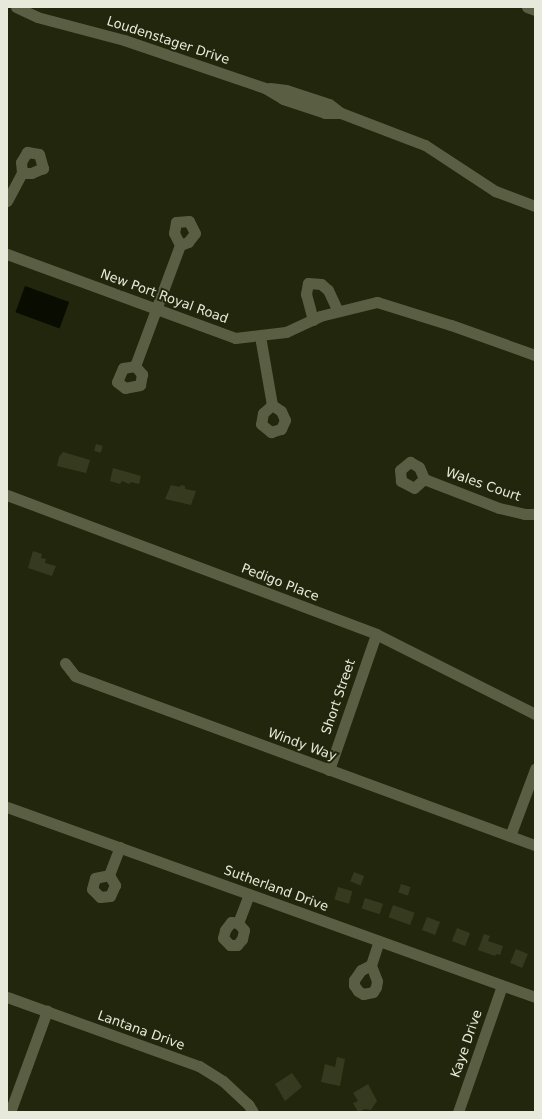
<!DOCTYPE html>
<style>
body{margin:0}
#map{position:relative;width:542px;height:1119px;overflow:hidden;background:#22260c;font-family:"DejaVu Sans",sans-serif}
div>[style]{position:absolute}
.water>*{inset:0;background:#090c00;transform-origin:0 0}
.building>*{inset:0;background:#363b20;transform-origin:0 0}
.minor>*{height:11px;margin:-5.5px;padding:0 5.5px;transform-origin:5.5px;border-radius:5.5px;background:#5a5f43}
span{translate:-50% -50%;white-space:nowrap;text-align:center;line-height:1.15;-webkit-text-stroke:4px #22260c;paint-order:stroke}
.street-label{font-size:13px;color:#e7eada}
.frame{position:absolute;inset:0;border:8px solid #e7eada;pointer-events:none}
</style>
<div id="map">
<div class="water">
<div style="left:25px;top:286px;width:47px;height:28px;rotate:20deg"></div>
</div>
<div class="building">
<div style="left:96px;top:444px;width:7px;height:7px;rotate:16deg"></div>
<div style="clip-path:polygon(63px 452px,90px 460px,86px 473px,57px 466px,59px 457px)"></div>
<div style="clip-path:polygon(113px 468px,141px 476px,139px 484px,131px 482px,129px 484px,122px 481px,120px 484px,110px 481px)"></div>
<div style="clip-path:polygon(171px 485px,180px 487px,181px 485px,185px 486px,185px 489px,196px 491px,191px 505px,165px 499px)"></div>
<div style="clip-path:polygon(33px 551px,42px 554px,41px 558px,46px 559px,45px 563px,56px 566px,52px 576px,28px 568px)"></div>
<div style="left:354px;top:872px;width:11px;height:10px;rotate:22deg"></div>
<div style="left:401px;top:884px;width:10px;height:9px;rotate:17deg"></div>
<div style="left:338px;top:887px;width:15px;height:13px;rotate:16deg"></div>
<div style="left:365px;top:898px;width:19px;height:11px;rotate:18deg"></div>
<div style="left:393px;top:905px;width:23px;height:13px;rotate:20deg"></div>
<div style="left:427px;top:917px;width:14px;height:14px;rotate:21deg"></div>
<div style="left:457px;top:928px;width:14px;height:14px;rotate:21deg"></div>
<div style="clip-path:polygon(484px 934px,490px 936px,488px 941px,503px 946px,500px 955px,496px 954px,495px 956px,478px 950px)"></div>
<div style="left:516px;top:949px;width:13px;height:15px;rotate:23deg"></div>
<div style="clip-path:polygon(337px 1057px,345px 1059px,340px 1086px,321px 1082px,325px 1064px,335px 1067px)"></div>
<div style="clip-path:polygon(292px 1073px,302px 1087px,285px 1101px,275px 1084px)"></div>
<div style="clip-path:polygon(368px 1084px,377px 1101px,371px 1110px,365px 1109px,358px 1112px,353px 1103px,358px 1101px,353px 1093px)"></div>
</div>
<div class="minor">
<div style="left:16px;top:7px;width:23px;rotate:25deg"></div>
<div style="left:37px;top:17px;width:90px;rotate:14.8deg"></div>
<div style="left:124px;top:40px;width:149px;rotate:18.8deg"></div>
<div style="left:265px;top:88px;width:21px;rotate:31deg"></div>
<div style="left:283px;top:99px;width:44px;rotate:18.4deg"></div>
<div style="left:325px;top:113px;width:16px"></div>
<div style="left:527px;top:7px;width:9px;rotate:21deg"></div>
<div style="left:270px;top:88px;width:16px;rotate:7deg"></div>
<div style="left:286px;top:90px;width:45px;rotate:18deg"></div>
<div style="left:329px;top:104px;width:15px;rotate:37deg"></div>
<div style="left:341px;top:113px;width:90px;rotate:20.9deg"></div>
<div style="left:425px;top:145px;width:84px;rotate:33.3deg"></div>
<div style="left:495px;top:191px;width:43px;rotate:20.6deg"></div>
<div style="left:7px;top:201px;width:32px;rotate:-62deg"></div>
<div style="left:22px;top:173px;width:11px;rotate:-95deg"></div>
<div style="left:21px;top:162px;width:12px;rotate:-59deg"></div>
<div style="left:27px;top:152px;width:12px;rotate:9deg"></div>
<div style="left:39px;top:154px;width:15px;rotate:74deg"></div>
<div style="left:43px;top:168px;width:13px;rotate:157deg"></div>
<div style="left:31px;top:173px;width:9px;rotate:180deg"></div>
<div style="left:7px;top:254px;width:243px;rotate:20.2deg"></div>
<div style="left:235px;top:338px;width:51px;rotate:-6.7deg"></div>
<div style="left:286px;top:332px;width:38px;rotate:-25deg"></div>
<div style="left:320px;top:316px;width:59px;rotate:-13.8deg"></div>
<div style="left:377px;top:302px;width:77px;rotate:17.3deg"></div>
<div style="left:451px;top:325px;width:89px;rotate:19.7deg"></div>
<div style="left:313px;top:320px;width:27px;rotate:-105deg"></div>
<div style="left:306px;top:294px;width:11px;rotate:-80deg"></div>
<div style="left:308px;top:283px;width:13px;rotate:4deg"></div>
<div style="left:321px;top:284px;width:9px;rotate:41deg"></div>
<div style="left:328px;top:290px;width:23px;rotate:65deg"></div>
<div style="left:260px;top:336px;width:70px;rotate:80.1deg"></div>
<div style="left:272px;top:405px;width:12px;rotate:138deg"></div>
<div style="left:263px;top:413px;width:11px;rotate:100deg"></div>
<div style="left:261px;top:424px;width:13px;rotate:39deg"></div>
<div style="left:271px;top:432px;width:10px;rotate:-17deg"></div>
<div style="left:281px;top:429px;width:10px;rotate:-66deg"></div>
<div style="left:285px;top:420px;width:10px;rotate:-114deg"></div>
<div style="left:281px;top:411px;width:11px;rotate:-146deg"></div>
<div style="left:135px;top:366px;width:11px;rotate:49deg"></div>
<div style="left:142px;top:374px;width:11px;rotate:100deg"></div>
<div style="left:140px;top:385px;width:15px;rotate:169deg"></div>
<div style="left:125px;top:388px;width:10px;rotate:-143deg"></div>
<div style="left:117px;top:382px;width:15px;rotate:-67deg"></div>
<div style="left:123px;top:368px;width:12px;rotate:-9deg"></div>
<div style="left:135px;top:366px;width:129px;rotate:-69.6deg"></div>
<div style="left:180px;top:245px;width:9px;rotate:-21deg"></div>
<div style="left:188px;top:242px;width:11px;rotate:-52deg"></div>
<div style="left:195px;top:233px;width:13px;rotate:-117deg"></div>
<div style="left:189px;top:221px;width:13px;rotate:176deg"></div>
<div style="left:176px;top:222px;width:11px;rotate:100deg"></div>
<div style="left:174px;top:233px;width:13px;rotate:63deg"></div>
<div style="left:424px;top:479px;width:13px;rotate:138deg"></div>
<div style="left:414px;top:488px;width:15px;rotate:-152deg"></div>
<div style="left:401px;top:481px;width:11px;rotate:-95deg"></div>
<div style="left:400px;top:470px;width:13px;rotate:-39deg"></div>
<div style="left:410px;top:462px;width:10px;rotate:29deg"></div>
<div style="left:419px;top:467px;width:13px;rotate:67deg"></div>
<div style="left:424px;top:479px;width:80px;rotate:21.1deg"></div>
<div style="left:499px;top:508px;width:27px;rotate:13deg"></div>
<div style="left:525px;top:514px;width:10px"></div>
<div style="left:7px;top:495px;width:394px;rotate:20.6deg"></div>
<div style="left:376px;top:634px;width:178px;rotate:26.7deg"></div>
<div style="left:65px;top:663px;width:16px;rotate:52deg"></div>
<div style="left:75px;top:676px;width:490px;rotate:20.2deg"></div>
<div style="left:329px;top:770px;width:144px;rotate:-70.9deg"></div>
<div style="left:7px;top:807px;width:561px;rotate:19.79deg"></div>
<div style="left:510px;top:836px;width:72px;rotate:-69.5deg"></div>
<div style="left:109px;top:875px;width:12px;rotate:59deg"></div>
<div style="left:115px;top:885px;width:12px;rotate:114deg"></div>
<div style="left:110px;top:896px;width:10px;rotate:174deg"></div>
<div style="left:100px;top:897px;width:11px;rotate:-135deg"></div>
<div style="left:92px;top:889px;width:11px;rotate:-75deg"></div>
<div style="left:95px;top:878px;width:14px;rotate:-12deg"></div>
<div style="left:109px;top:875px;width:30px;rotate:-69deg"></div>
<div style="left:238px;top:923px;width:7px;rotate:-172deg"></div>
<div style="left:231px;top:922px;width:10px;rotate:127deg"></div>
<div style="left:225px;top:930px;width:8px;rotate:104deg"></div>
<div style="left:223px;top:938px;width:10px;rotate:45deg"></div>
<div style="left:230px;top:945px;width:7px"></div>
<div style="left:237px;top:945px;width:8px;rotate:-50deg"></div>
<div style="left:242px;top:939px;width:9px;rotate:-77deg"></div>
<div style="left:244px;top:930px;width:9px;rotate:-131deg"></div>
<div style="left:238px;top:923px;width:31px;rotate:-69deg"></div>
<div style="left:371px;top:965px;width:11px;rotate:153deg"></div>
<div style="left:361px;top:970px;width:12px;rotate:125deg"></div>
<div style="left:354px;top:980px;width:5px;rotate:90deg"></div>
<div style="left:354px;top:985px;width:7px;rotate:56deg"></div>
<div style="left:358px;top:991px;width:6px;rotate:31deg"></div>
<div style="left:363px;top:994px;width:10px;rotate:-11deg"></div>
<div style="left:373px;top:992px;width:6px;rotate:-59deg"></div>
<div style="left:376px;top:987px;width:6px;rotate:-81deg"></div>
<div style="left:377px;top:981px;width:17px;rotate:-111deg"></div>
<div style="left:371px;top:965px;width:25px;rotate:-72deg"></div>
<div style="left:7px;top:997px;width:204px;rotate:19.8deg"></div>
<div style="left:199px;top:1066px;width:28px;rotate:32deg"></div>
<div style="left:223px;top:1081px;width:34px;rotate:43deg"></div>
<div style="left:248px;top:1104px;width:9px;rotate:58deg"></div>
<div style="left:10px;top:1112px;width:108px;rotate:-69.9deg"></div>
<div style="left:458px;top:1112px;width:133px;rotate:-70.8deg"></div>
</div>
<div class="street-label">
<span style="left:168px;top:41px;rotate:18deg">Loudenstager Drive</span>
<span style="left:164px;top:297px;rotate:20deg">New Port Royal Road</span>
<span style="left:483px;top:485px;rotate:19deg">Wales Court</span>
<span style="left:280px;top:583px;rotate:21deg">Pedigo Place</span>
<span style="left:339px;top:697px;rotate:-71deg">Short Street</span>
<span style="left:302px;top:745px;rotate:20deg">Windy Way</span>
<span style="left:276px;top:889px;rotate:20deg">Sutherland Drive</span>
<span style="left:141px;top:1031px;rotate:20deg">Lantana Drive</span>
<span style="left:467px;top:1044px;rotate:-71deg">Kaye Drive</span>
</div>
<div class="frame"></div>
</div>
